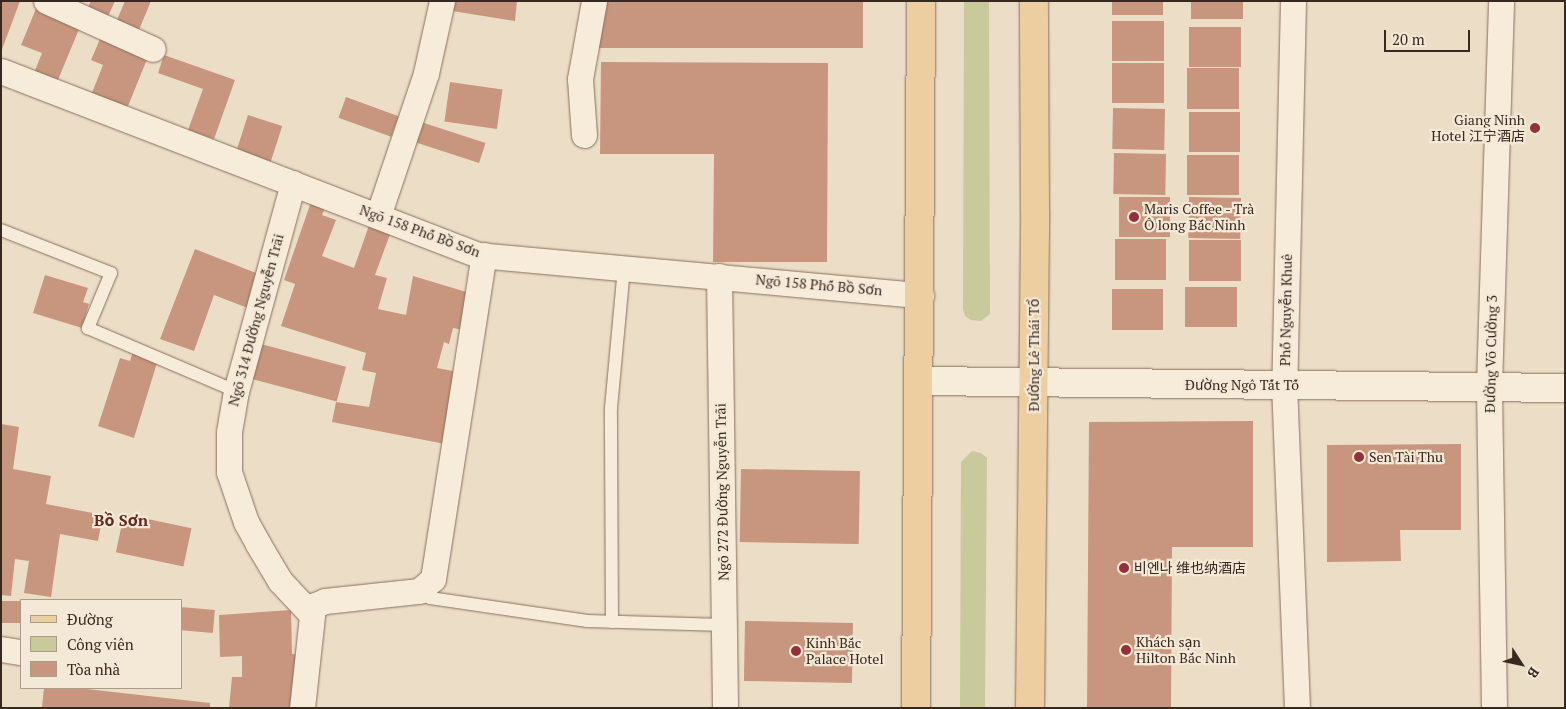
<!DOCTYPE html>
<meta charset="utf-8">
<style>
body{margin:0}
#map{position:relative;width:1566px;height:709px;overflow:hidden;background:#ecddc6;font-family:"PT Serif","Noto Sans SC","Noto Sans KR",serif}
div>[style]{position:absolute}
.green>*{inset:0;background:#c9ca9b}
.building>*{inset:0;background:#c8967e;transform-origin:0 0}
.roads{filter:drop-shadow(0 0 1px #876f5d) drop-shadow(0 0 1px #876f5d)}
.service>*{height:12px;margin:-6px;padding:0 6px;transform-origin:6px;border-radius:6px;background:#f7ecd9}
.minor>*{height:25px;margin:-12.5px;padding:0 12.5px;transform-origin:12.5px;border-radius:12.5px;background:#f7ecd9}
.tertiary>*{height:28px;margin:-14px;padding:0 14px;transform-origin:14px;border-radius:14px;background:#f7ecd9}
.primary>*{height:28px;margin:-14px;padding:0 14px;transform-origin:14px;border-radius:14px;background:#edcea1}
.dots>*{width:14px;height:14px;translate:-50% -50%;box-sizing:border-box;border:2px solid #f4e8d6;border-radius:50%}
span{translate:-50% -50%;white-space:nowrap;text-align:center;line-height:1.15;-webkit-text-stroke:4.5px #f4e8d6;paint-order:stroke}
.poi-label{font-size:14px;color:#382920}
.right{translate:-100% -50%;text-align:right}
.left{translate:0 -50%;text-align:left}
.street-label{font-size:14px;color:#382920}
.quarter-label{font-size:16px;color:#622921;font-weight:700}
.frame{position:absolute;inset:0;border:2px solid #382920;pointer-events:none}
.legend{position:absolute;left:20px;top:599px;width:162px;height:90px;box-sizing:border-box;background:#f4e8d6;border:1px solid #a99c8d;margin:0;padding:6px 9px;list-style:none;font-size:15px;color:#382920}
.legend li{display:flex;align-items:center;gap:10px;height:25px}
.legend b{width:25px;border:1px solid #a99c8d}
.north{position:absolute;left:1496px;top:639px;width:50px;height:50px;-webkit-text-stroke:4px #f4e8d6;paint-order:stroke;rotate:125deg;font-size:14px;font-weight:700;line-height:20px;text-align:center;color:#382920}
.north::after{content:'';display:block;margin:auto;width:18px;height:22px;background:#382920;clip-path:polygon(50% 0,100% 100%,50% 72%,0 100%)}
.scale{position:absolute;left:1384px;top:30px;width:86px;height:22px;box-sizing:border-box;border:2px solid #382920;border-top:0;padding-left:6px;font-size:15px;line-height:18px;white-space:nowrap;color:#382920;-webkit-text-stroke:4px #f4e8d6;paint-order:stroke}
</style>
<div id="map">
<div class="green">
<div style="clip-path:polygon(964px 1px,989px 1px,990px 314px,981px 321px,971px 320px,965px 316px,963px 309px)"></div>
<div style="clip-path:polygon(972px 451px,981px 453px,987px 458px,985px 708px,960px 708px,961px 462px)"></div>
</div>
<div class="building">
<div style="clip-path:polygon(1px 1px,20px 1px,1px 52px)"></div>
<div style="clip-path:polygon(91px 1px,115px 1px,105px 23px,84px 15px)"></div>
<div style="clip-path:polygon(125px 1px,151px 1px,136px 37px,114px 27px)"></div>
<div style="clip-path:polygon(448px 1px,517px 1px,515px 21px,446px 10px)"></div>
<div style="left:587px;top:1px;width:276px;height:47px"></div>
<div style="left:1112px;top:1px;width:51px;height:14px"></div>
<div style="left:1191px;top:1px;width:52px;height:18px"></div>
<div style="clip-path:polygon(38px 4px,82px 22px,55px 87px,32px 78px,42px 53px,21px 45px)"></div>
<div style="left:1112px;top:21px;width:52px;height:40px"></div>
<div style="left:1189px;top:27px;width:52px;height:40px"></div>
<div style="clip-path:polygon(103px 32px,150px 52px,119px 128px,84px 113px,103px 65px,91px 60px)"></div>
<div style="clip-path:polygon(164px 55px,235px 80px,214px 139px,188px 130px,203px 89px,158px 73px)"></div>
<div style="clip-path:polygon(601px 62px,828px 63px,827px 262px,713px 262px,714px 154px,600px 154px)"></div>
<div style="left:1112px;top:63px;width:52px;height:40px"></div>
<div style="left:1187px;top:68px;width:52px;height:41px"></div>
<div style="left:450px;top:82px;width:53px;height:40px;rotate:8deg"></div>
<div style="left:346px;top:97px;width:56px;height:22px;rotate:20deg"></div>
<div style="left:1113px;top:108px;width:52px;height:41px;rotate:1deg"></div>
<div style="left:1189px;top:112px;width:51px;height:40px"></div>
<div style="left:248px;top:115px;width:36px;height:40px;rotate:18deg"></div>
<div style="left:418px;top:121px;width:71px;height:21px;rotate:18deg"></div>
<div style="left:1114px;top:153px;width:52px;height:41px;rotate:1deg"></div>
<div style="left:1187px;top:155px;width:52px;height:40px"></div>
<div style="left:1119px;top:197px;width:51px;height:40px"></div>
<div style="left:1189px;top:197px;width:52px;height:41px;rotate:1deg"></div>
<div style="clip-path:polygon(311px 202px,325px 208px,322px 215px,336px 220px,322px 256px,354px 268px,371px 220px,392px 229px,375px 275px,387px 278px,378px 309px,406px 315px,413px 276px,473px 294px,463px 330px,453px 328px,449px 344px,444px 342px,437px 368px,458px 372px,445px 444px,332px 422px,336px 402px,369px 407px,376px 373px,362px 370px,366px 353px,281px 326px,295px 284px,284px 280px)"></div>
<div style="left:1115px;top:239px;width:51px;height:41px"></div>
<div style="left:1189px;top:240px;width:52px;height:41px"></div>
<div style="clip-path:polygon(195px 249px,276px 281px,263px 314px,214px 295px,194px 351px,160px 339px)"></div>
<div style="clip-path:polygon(45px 275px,88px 288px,83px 302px,89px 304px,82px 328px,33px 313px)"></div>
<div style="left:1185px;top:287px;width:52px;height:40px"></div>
<div style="left:1112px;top:289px;width:51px;height:41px"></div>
<div style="left:261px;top:344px;width:88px;height:36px;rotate:15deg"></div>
<div style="clip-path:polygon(135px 345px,160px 353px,134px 438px,98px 426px,120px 358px,130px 361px)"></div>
<div style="clip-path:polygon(1253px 421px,1253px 547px,1172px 547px,1171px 708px,1087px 708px,1089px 422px)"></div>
<div style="clip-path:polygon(1px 424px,19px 427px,13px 469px,51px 476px,46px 504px,103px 515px,98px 541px,60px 534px,51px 597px,24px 593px,29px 561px,15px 559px,11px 596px,1px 595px)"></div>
<div style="clip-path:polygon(1461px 444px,1461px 530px,1400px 530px,1401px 561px,1327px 562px,1327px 445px)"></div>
<div style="left:741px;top:469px;width:119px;height:73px;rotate:1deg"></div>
<div style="left:124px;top:514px;width:69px;height:39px;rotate:12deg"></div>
<div style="left:1px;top:601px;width:20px;height:22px"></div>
<div style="left:181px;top:607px;width:34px;height:23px;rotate:5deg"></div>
<div style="clip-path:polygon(291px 610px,292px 654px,302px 655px,297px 707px,229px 708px,232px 677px,242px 677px,242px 656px,220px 657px,219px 615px)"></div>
<div style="left:745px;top:621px;width:108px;height:60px;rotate:1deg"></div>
<div style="clip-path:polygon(44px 688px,78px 688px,210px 703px,210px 708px,50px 708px,42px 707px)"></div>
</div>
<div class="roads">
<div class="service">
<div style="left:1px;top:230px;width:118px;rotate:21.4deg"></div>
<div style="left:111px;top:273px;width:60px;rotate:112.7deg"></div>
<div style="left:88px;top:328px;width:161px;rotate:23.1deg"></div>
<div style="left:419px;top:591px;width:13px;rotate:32deg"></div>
<div style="left:430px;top:598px;width:159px;rotate:8.3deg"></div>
<div style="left:587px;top:621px;width:137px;rotate:1.7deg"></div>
<div style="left:612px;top:622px;width:214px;rotate:-90.3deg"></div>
<div style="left:611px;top:408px;width:141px;rotate:-84.7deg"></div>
</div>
<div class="minor">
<div style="left:46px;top:1px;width:117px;rotate:24.2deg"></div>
<div style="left:1293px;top:1px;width:383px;rotate:91.3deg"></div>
<div style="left:1284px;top:384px;width:324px;rotate:87.7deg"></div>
<div style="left:1px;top:71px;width:511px;rotate:21.09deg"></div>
<div style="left:478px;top:255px;width:445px;rotate:5.2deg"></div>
<div style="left:584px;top:135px;width:56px;rotate:-94.1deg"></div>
<div style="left:580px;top:79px;width:79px;rotate:-79.8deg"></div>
<div style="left:293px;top:183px;width:216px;rotate:105.3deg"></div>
<div style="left:236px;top:391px;width:42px;rotate:99.7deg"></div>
<div style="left:229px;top:432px;width:40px;rotate:90deg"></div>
<div style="left:229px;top:472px;width:53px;rotate:71.2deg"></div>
<div style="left:246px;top:522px;width:25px;rotate:61deg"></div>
<div style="left:258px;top:544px;width:43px;rotate:59.3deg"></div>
<div style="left:280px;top:581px;width:45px;rotate:46.8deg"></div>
<div style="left:378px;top:216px;width:151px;rotate:-71.4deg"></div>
<div style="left:426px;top:73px;width:74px;rotate:-77.5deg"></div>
<div style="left:719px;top:276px;width:432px;rotate:89.2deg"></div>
<div style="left:1px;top:649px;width:20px;rotate:9deg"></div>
<div style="left:302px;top:708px;width:103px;rotate:-83.8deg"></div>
<div style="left:313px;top:606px;width:13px;rotate:-23deg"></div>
<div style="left:325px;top:601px;width:95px;rotate:-6.1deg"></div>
<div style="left:419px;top:591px;width:18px;rotate:-41deg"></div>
<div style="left:433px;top:579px;width:328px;rotate:-81.1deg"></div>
<div style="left:1494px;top:708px;width:323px;rotate:-90.9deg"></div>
<div style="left:1489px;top:385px;width:384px;rotate:-88.2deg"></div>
</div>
<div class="tertiary">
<div style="left:920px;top:381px;width:645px;rotate:0.62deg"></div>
</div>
<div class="primary">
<div style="left:916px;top:708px;width:707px;rotate:-89.59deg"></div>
<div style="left:1030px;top:708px;width:497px;rotate:-89.4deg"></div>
<div style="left:1035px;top:211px;width:210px;rotate:-90.3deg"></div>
</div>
</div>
<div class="dots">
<div style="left:1535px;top:128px;background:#93303a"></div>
<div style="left:1134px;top:217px;background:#93303a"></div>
<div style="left:1359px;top:457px;background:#93303a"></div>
<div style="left:1124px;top:568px;background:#93303a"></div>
<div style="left:1126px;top:650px;background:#93303a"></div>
<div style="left:796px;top:651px;background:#93303a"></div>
</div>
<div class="poi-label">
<span class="right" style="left:1525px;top:128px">Giang Ninh<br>Hotel 江宁酒店</span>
<span class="left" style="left:1144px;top:217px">Maris Coffee - Trà<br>Ô long Bắc Ninh</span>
<span class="left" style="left:1369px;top:457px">Sen Tài Thu</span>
<span class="left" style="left:1134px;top:568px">비엔나 维也纳酒店</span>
<span class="left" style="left:1136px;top:650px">Khách sạn<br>Hilton Bắc Ninh</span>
<span class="left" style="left:806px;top:651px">Kinh Bắc<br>Palace Hotel</span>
</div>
<div class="street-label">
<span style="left:420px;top:231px;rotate:20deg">Ngõ 158 Phố Bồ Sơn</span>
<span style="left:819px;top:285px;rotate:5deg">Ngõ 158 Phố Bồ Sơn</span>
<span style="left:1286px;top:310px;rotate:-89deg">Phố Nguyễn Khuê</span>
<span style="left:256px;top:320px;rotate:-75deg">Ngõ 314 Đường Nguyễn Trãi</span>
<span style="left:1491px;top:354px;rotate:-89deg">Đường Võ Cường 3</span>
<span style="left:1034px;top:355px;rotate:-90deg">Đường Lê Thái Tổ</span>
<span style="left:1242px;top:385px">Đường Ngô Tất Tố</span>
<span style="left:722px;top:492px;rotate:-91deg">Ngõ 272 Đường Nguyễn Trãi</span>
</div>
<div class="quarter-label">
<span style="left:121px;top:520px">Bồ Sơn</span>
</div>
<div class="frame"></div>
<ul class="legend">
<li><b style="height:6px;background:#edcea1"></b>Đường</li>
<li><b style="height:14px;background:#c9ca9b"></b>Công viên</li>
<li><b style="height:14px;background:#c8967e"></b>Tòa nhà</li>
</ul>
<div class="north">B</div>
<div class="scale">20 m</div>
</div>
